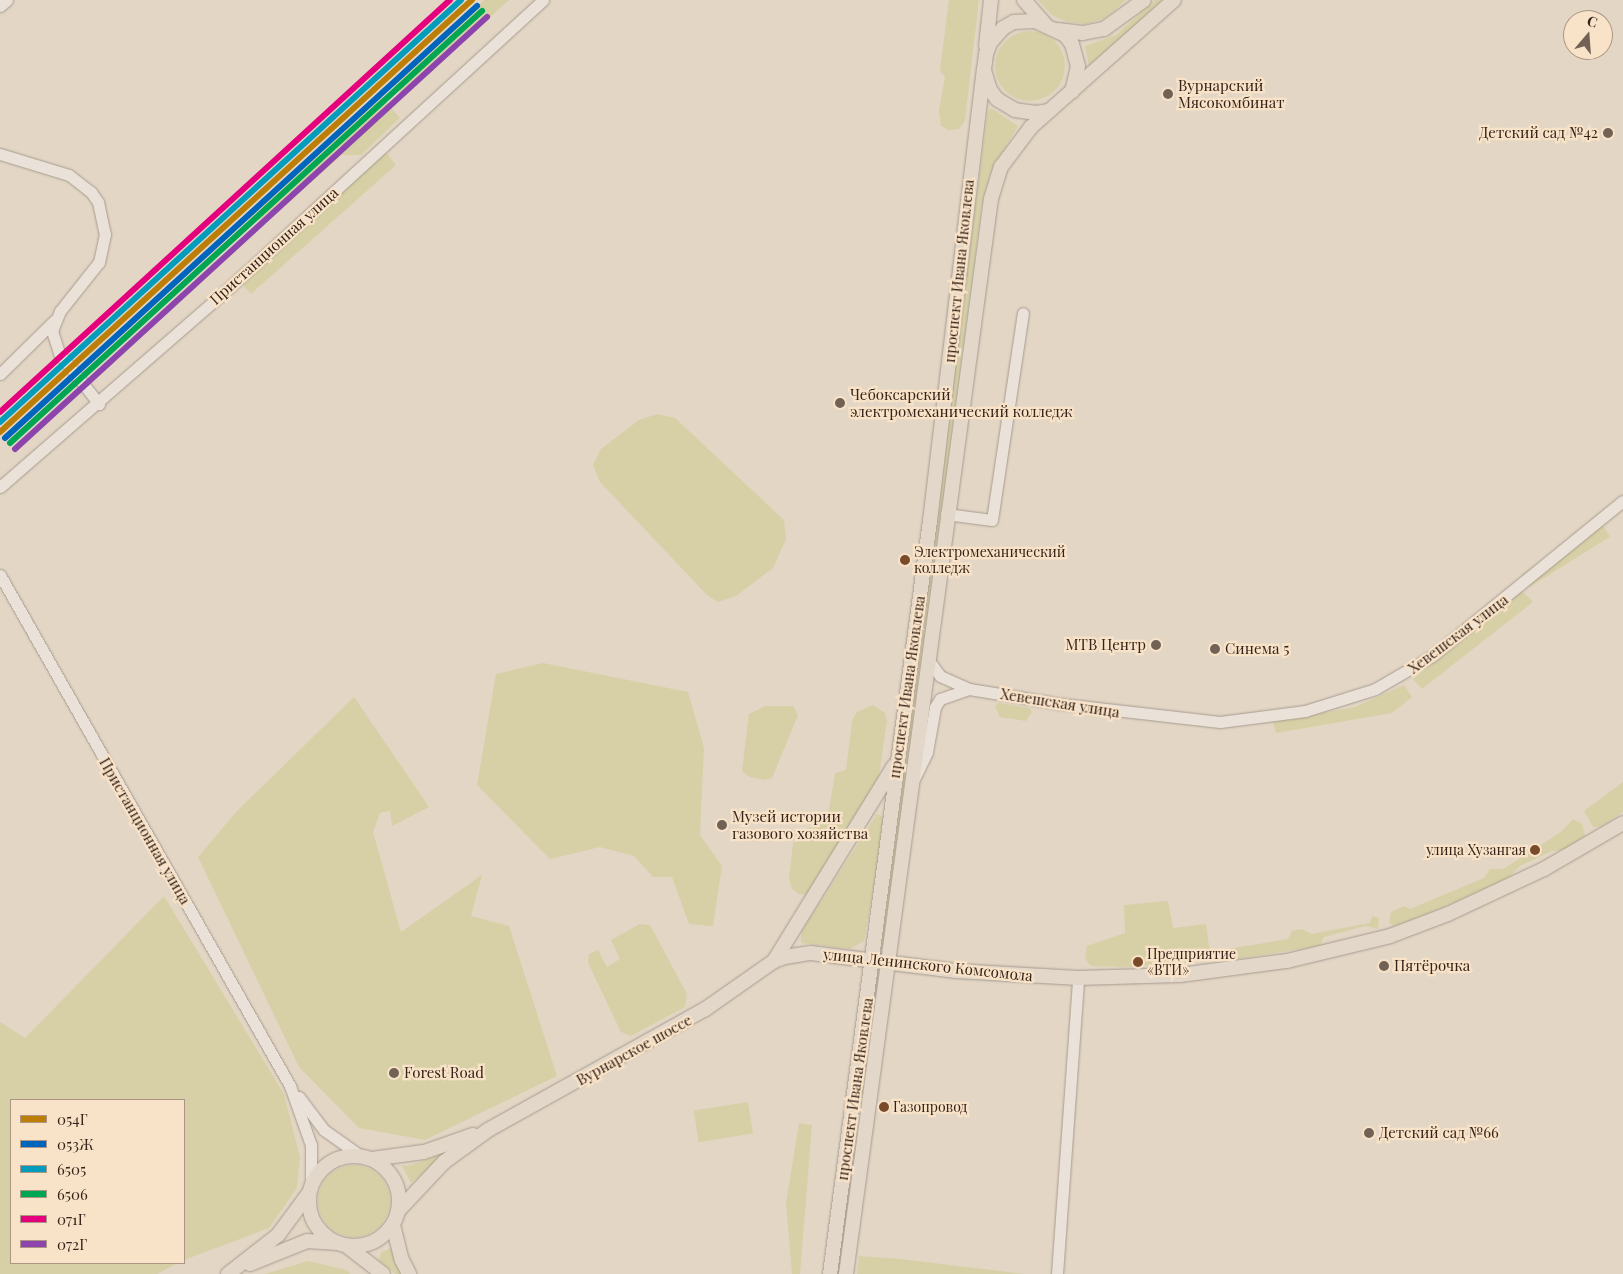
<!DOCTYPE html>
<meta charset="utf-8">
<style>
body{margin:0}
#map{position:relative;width:1623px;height:1274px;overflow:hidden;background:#e3d6c5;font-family:"Playfair Display",serif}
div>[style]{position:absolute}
.green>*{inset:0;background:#d7d0a6;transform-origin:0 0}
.round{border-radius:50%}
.roads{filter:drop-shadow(0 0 1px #a79b8f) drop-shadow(0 0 1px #a79b8f)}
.minor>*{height:11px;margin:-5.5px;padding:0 5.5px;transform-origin:5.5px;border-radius:5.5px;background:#eae2d8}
.major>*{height:14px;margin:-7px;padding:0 7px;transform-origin:7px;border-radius:7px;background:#e2d7c8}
.major>.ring{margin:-7px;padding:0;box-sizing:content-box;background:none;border:14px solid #e2d7c8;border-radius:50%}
.rail-1>*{height:6px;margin:-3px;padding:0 3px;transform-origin:3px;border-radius:3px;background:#bd7e08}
.rail-2>*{height:6px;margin:-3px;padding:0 3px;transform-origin:3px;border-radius:3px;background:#0065bd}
.rail-3>*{height:6px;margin:-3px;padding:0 3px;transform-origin:3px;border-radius:3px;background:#059cbc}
.rail-4>*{height:6px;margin:-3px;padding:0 3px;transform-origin:3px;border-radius:3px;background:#00a651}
.rail-5>*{height:6px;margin:-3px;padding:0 3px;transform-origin:3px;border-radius:3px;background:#e5007d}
.rail-6>*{height:6px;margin:-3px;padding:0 3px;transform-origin:3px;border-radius:3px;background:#8e44ad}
.dots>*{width:14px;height:14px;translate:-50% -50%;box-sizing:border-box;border:2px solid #f8e3c8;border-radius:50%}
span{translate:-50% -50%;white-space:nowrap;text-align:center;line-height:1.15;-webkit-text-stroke:4.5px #f8e3c8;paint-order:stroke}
.bus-label{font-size:14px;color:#352219}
.left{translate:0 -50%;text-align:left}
.right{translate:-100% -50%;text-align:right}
.poi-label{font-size:15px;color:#352219}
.street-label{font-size:15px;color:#352219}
.legend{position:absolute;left:10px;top:1099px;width:175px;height:165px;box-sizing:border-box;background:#f8e3c8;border:1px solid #aa9682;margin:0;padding:6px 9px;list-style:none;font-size:15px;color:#352219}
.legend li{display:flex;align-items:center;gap:10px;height:25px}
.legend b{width:25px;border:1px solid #aa9682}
.north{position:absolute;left:1563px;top:10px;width:50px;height:50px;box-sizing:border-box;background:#f8e3c8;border:1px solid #aa9682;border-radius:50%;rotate:18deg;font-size:14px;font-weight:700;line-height:20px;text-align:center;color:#352219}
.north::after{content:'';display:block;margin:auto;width:18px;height:22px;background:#726155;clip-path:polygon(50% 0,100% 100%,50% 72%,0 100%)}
</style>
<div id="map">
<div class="green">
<div style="clip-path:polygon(484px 0,509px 0,404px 95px,394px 85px)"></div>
<div style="clip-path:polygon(949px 0,979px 0,965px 121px,959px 129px,949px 130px,941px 126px,939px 110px,945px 77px,940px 71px)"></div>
<div style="clip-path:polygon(1038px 0,1126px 0,1105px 18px,1087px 24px,1068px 22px,1053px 16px)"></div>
<div style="clip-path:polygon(1155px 0,1163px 0,1089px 66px,1085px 46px,1116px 35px)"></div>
<div class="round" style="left:995px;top:31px;width:70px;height:70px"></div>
<div style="clip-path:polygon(380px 95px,400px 118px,361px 155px,342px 155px,267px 221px,246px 218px)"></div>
<div style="clip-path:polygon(991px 108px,1018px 126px,991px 171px,982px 202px,884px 949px,880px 948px,988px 110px)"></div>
<div style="clip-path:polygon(386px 152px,396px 165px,251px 294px,242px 284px)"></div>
<div style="clip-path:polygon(657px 414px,675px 418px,784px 520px,786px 539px,773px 568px,736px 596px,718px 602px,707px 595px,600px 482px,593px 465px,601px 449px,639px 420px)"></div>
<div style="left:1602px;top:524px;width:15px;height:95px;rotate:58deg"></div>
<div style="clip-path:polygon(1522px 591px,1533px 602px,1422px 689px,1413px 679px)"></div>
<div style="clip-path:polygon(543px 663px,688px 692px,704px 748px,700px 835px,722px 866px,713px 926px,689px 924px,672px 877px,653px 877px,634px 856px,600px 847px,550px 859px,477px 785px,496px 674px)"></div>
<div style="clip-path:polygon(1404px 685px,1412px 697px,1392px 713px,1276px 733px,1273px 722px,1355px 707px)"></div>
<div style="clip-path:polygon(354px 697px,429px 807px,392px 826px,390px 811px,380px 813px,373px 832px,401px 932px,482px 875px,471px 916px,509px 926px,557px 1076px,425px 1140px,359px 1128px,299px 1067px,198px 857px,237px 811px)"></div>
<div style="clip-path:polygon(998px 703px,1029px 708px,1032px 712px,1026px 721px,1000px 717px,995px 706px)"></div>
<div style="clip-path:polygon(873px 705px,885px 713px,887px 721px,878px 782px,807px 895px,799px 894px,792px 889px,789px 879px,793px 843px,829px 810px,835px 773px,846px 770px,852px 720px,857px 712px)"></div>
<div style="clip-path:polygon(765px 706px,793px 706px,798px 715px,772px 778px,764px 780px,750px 777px,742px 771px,749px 714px)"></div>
<div style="clip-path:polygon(1623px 782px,1623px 812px,1600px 827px,1593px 827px,1584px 811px)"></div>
<div style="clip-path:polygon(877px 814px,882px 816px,885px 824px,864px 941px,850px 949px,801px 943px,801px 932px)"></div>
<div style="clip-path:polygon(1573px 819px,1582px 824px,1585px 836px,1565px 850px,1552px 851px,1520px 866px,1508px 878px,1453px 903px,1402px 924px,1394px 926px,1389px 923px,1391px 912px,1404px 906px,1410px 909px,1484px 878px,1490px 869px,1503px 869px,1561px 832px)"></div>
<div style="clip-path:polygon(164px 896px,284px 1094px,300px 1157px,297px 1188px,269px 1228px,184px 1260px,184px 1100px,11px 1100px,11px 1263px,178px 1263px,157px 1274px,0 1274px,0 1022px,25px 1038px)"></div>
<div style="clip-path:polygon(1168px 901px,1173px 928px,1206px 924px,1211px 960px,1125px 967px,1091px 966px,1085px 959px,1087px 946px,1125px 933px,1124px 905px)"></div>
<div style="clip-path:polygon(1373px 916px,1379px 918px,1378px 929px,1365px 926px,1324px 937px,1320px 946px,1230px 960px,1224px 957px,1228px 949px,1288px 939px,1292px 931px,1302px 929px,1312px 934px,1369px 923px)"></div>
<div style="clip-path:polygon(640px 924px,650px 925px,687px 994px,685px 1007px,631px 1036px,621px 1032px,588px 963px,589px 954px,598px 950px,607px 967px,620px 959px,611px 940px)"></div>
<div style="clip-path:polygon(875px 973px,879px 973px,838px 1274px,835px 1274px)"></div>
<div style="left:748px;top:1102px;width:32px;height:55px;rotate:81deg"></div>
<div style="clip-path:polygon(799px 1123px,812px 1125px,800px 1274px,792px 1274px,786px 1203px)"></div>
<div style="clip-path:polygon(450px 1151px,411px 1183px,402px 1166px,411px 1165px)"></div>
<div class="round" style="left:318px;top:1165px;width:72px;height:72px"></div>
<div style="clip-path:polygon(391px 1248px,394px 1249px,403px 1274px,395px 1274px,379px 1260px,381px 1253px)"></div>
<div style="clip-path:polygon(859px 1256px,900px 1259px,1025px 1274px,857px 1274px)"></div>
<div style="clip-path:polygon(308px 1261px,347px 1270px,350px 1274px,265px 1274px)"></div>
</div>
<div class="roads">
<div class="minor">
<div style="left:0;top:6px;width:9px;rotate:-41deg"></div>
<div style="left:0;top:154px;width:72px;rotate:16.9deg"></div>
<div style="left:69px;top:175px;width:28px;rotate:38deg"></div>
<div style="left:91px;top:192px;width:12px;rotate:55deg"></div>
<div style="left:98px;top:202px;width:33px;rotate:78deg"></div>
<div style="left:105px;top:234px;width:29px;rotate:102deg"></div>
<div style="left:99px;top:262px;width:63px;rotate:128.5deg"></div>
<div style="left:60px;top:311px;width:22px;rotate:112deg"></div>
<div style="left:52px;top:331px;width:23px;rotate:72deg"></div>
<div style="left:59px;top:353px;width:65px;rotate:51.9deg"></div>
<div style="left:0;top:374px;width:77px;rotate:-44.5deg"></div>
<div style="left:0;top:487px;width:291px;rotate:-41deg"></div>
<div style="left:220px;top:296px;width:438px;rotate:-42.5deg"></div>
<div style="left:946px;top:514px;width:46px;rotate:7.4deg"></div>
<div style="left:992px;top:520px;width:209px;rotate:-81.5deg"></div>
<div style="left:0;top:575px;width:588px;rotate:60.42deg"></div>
<div style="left:290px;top:1086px;width:63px;rotate:70.4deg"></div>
<div style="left:311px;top:1145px;width:41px;rotate:90deg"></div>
<div style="left:927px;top:658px;width:22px;rotate:54deg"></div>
<div style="left:940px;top:676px;width:32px;rotate:24deg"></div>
<div style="left:969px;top:689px;width:94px;rotate:9.2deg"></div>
<div style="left:1062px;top:704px;width:159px;rotate:6.5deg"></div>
<div style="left:1220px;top:722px;width:86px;rotate:-7.4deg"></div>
<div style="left:1305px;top:711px;width:73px;rotate:-17.4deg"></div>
<div style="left:1375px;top:689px;width:66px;rotate:-30.1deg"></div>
<div style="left:1432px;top:656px;width:246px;rotate:-39.1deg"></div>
<div style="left:914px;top:779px;width:30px;rotate:-64deg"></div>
<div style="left:927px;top:752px;width:46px;rotate:-79.9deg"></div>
<div style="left:935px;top:707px;width:9px;rotate:-58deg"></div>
<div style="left:940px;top:699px;width:31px;rotate:-19deg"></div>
<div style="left:299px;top:1097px;width:41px;rotate:52.9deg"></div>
<div style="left:324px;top:1130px;width:45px;rotate:35.1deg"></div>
<div style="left:1057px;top:1274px;width:297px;rotate:-85.9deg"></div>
</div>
<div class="major">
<div style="left:1024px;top:0;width:32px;rotate:49deg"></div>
<div style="left:1058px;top:30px;width:25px;rotate:7deg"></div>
<div style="left:1083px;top:33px;width:21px;rotate:-11deg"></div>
<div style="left:1104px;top:29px;width:49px;rotate:-35.9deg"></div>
<div style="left:986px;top:46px;width:46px;rotate:-83.8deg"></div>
<div style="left:1049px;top:111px;width:13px;rotate:171deg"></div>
<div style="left:1036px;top:113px;width:21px;rotate:-172deg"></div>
<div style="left:1015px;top:110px;width:21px;rotate:-149deg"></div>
<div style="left:997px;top:99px;width:11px;rotate:-128deg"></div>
<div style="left:990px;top:90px;width:21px;rotate:-107deg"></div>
<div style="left:984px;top:70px;width:16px;rotate:-83deg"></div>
<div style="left:986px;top:54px;width:12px;rotate:-70deg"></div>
<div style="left:990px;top:43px;width:20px;rotate:-49deg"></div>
<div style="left:1003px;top:28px;width:13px;rotate:-29deg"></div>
<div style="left:1014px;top:22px;width:21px;rotate:-3deg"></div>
<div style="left:1035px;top:21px;width:33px;rotate:25deg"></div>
<div style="left:1065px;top:35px;width:11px;rotate:52deg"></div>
<div style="left:1072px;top:44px;width:23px;rotate:75deg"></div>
<div style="left:1078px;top:66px;width:26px;rotate:103deg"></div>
<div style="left:774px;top:961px;width:229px;rotate:-58.4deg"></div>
<div class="ring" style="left:309px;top:1156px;width:76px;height:76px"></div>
<div style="left:372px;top:1159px;width:52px;rotate:-7.7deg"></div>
<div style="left:424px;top:1152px;width:52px;rotate:-19.1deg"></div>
<div style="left:398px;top:1211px;width:67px;rotate:-46.8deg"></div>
<div style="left:444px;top:1162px;width:54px;rotate:-36deg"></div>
<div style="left:488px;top:1130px;width:247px;rotate:-29.1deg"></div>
<div style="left:704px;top:1010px;width:85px;rotate:-35deg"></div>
<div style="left:774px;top:961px;width:12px;rotate:-20deg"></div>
<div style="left:785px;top:957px;width:26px;rotate:-9deg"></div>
<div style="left:811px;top:953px;width:146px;rotate:7.1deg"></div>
<div style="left:956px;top:971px;width:122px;rotate:3.3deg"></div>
<div style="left:1078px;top:978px;width:102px;rotate:-1.7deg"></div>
<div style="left:1180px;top:975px;width:108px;rotate:-7.5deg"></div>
<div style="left:1287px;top:961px;width:106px;rotate:-13.6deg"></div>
<div style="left:1390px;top:936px;width:62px;rotate:-20.8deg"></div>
<div style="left:1448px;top:914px;width:106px;rotate:-25.1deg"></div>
<div style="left:1544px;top:869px;width:91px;rotate:-30.2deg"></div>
<div style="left:393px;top:1225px;width:36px;rotate:76deg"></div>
<div style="left:402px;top:1260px;width:16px;rotate:63deg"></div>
<div style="left:348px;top:1247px;width:44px;rotate:37.6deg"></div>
<div style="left:250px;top:1264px;width:61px;rotate:-22deg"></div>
<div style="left:307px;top:1241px;width:27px;rotate:4deg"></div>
<div style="left:228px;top:1274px;width:63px;rotate:-38deg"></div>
<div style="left:278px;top:1235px;width:52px;rotate:-53.6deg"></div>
<div style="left:830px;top:1274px;width:760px;rotate:-82.44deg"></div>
<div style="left:930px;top:521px;width:454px;rotate:-83.2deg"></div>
<div style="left:846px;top:1274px;width:1085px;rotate:-82.32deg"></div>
<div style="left:991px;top:199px;width:34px;rotate:-73deg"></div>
<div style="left:1001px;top:167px;width:50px;rotate:-53.1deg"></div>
<div style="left:1031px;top:127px;width:191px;rotate:-41.6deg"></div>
</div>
</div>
<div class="rail-1">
<div style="left:0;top:432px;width:640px;rotate:-42.47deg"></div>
</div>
<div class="rail-2">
<div style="left:5px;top:438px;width:640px;rotate:-42.47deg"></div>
</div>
<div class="rail-3">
<div style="left:0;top:422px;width:625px;rotate:-42.47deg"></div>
</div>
<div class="rail-4">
<div style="left:10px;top:443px;width:640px;rotate:-42.47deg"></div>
</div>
<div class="rail-5">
<div style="left:0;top:412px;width:610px;rotate:-42.48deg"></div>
</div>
<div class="rail-6">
<div style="left:15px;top:449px;width:640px;rotate:-42.47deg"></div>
</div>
<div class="dots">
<div style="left:1168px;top:94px;background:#726155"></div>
<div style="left:1608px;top:133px;background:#726155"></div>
<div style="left:840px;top:403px;background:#726155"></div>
<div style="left:905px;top:560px;background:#7a4b2a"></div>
<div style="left:1156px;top:645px;background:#726155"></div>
<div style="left:1215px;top:649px;background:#726155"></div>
<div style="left:722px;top:825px;background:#726155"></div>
<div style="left:1535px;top:850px;background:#7a4b2a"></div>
<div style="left:1138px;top:962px;background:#7a4b2a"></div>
<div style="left:1384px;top:966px;background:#726155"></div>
<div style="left:394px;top:1073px;background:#726155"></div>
<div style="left:884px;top:1107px;background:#7a4b2a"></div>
<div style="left:1369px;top:1133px;background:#726155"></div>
</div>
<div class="bus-label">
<span class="left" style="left:914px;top:560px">Электромеханический<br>колледж</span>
<span class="right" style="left:1526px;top:850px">улица Хузангая</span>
<span class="left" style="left:1147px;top:962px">Предприятие<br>«ВТИ»</span>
<span class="left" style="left:893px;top:1107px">Газопровод</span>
</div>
<div class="poi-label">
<span class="left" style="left:1178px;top:94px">Вурнарский<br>Мясокомбинат</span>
<span class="right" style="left:1598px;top:133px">Детский сад №42</span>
<span class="left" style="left:850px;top:403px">Чебоксарский<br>электромеханический колледж</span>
<span class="right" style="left:1146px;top:645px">МТВ Центр</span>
<span class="left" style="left:1225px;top:649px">Синема 5</span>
<span class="left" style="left:732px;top:825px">Музей истории<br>газового хозяйства</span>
<span class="left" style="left:1394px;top:966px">Пятёрочка</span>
<span class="left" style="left:404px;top:1073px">Forest Road</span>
<span class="left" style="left:1379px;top:1133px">Детский сад №66</span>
</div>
<div class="street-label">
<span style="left:274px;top:246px;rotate:-42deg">Пристанционная улица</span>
<span style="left:959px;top:271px;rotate:-84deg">проспект Ивана Яковлева</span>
<span style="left:1458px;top:634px;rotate:-37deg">Хевешская улица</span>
<span style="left:907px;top:687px;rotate:-82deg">проспект Ивана Яковлева</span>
<span style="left:1060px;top:703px;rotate:9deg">Хевешская улица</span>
<span style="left:145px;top:831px;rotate:60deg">Пристанционная улица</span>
<span style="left:928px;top:965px;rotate:6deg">улица Ленинского Комсомола</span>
<span style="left:634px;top:1050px;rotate:-29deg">Вурнарское шоссе</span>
<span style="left:855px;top:1089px;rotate:-82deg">проспект Ивана Яковлева</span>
</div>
<ul class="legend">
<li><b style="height:6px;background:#bd7e08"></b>054Г</li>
<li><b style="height:6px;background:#0065bd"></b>053Ж</li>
<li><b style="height:6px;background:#059cbc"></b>6505</li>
<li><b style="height:6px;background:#00a651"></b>6506</li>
<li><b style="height:6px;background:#e5007d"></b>071Г</li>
<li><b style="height:6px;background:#8e44ad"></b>072Г</li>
</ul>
<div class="north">С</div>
</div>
